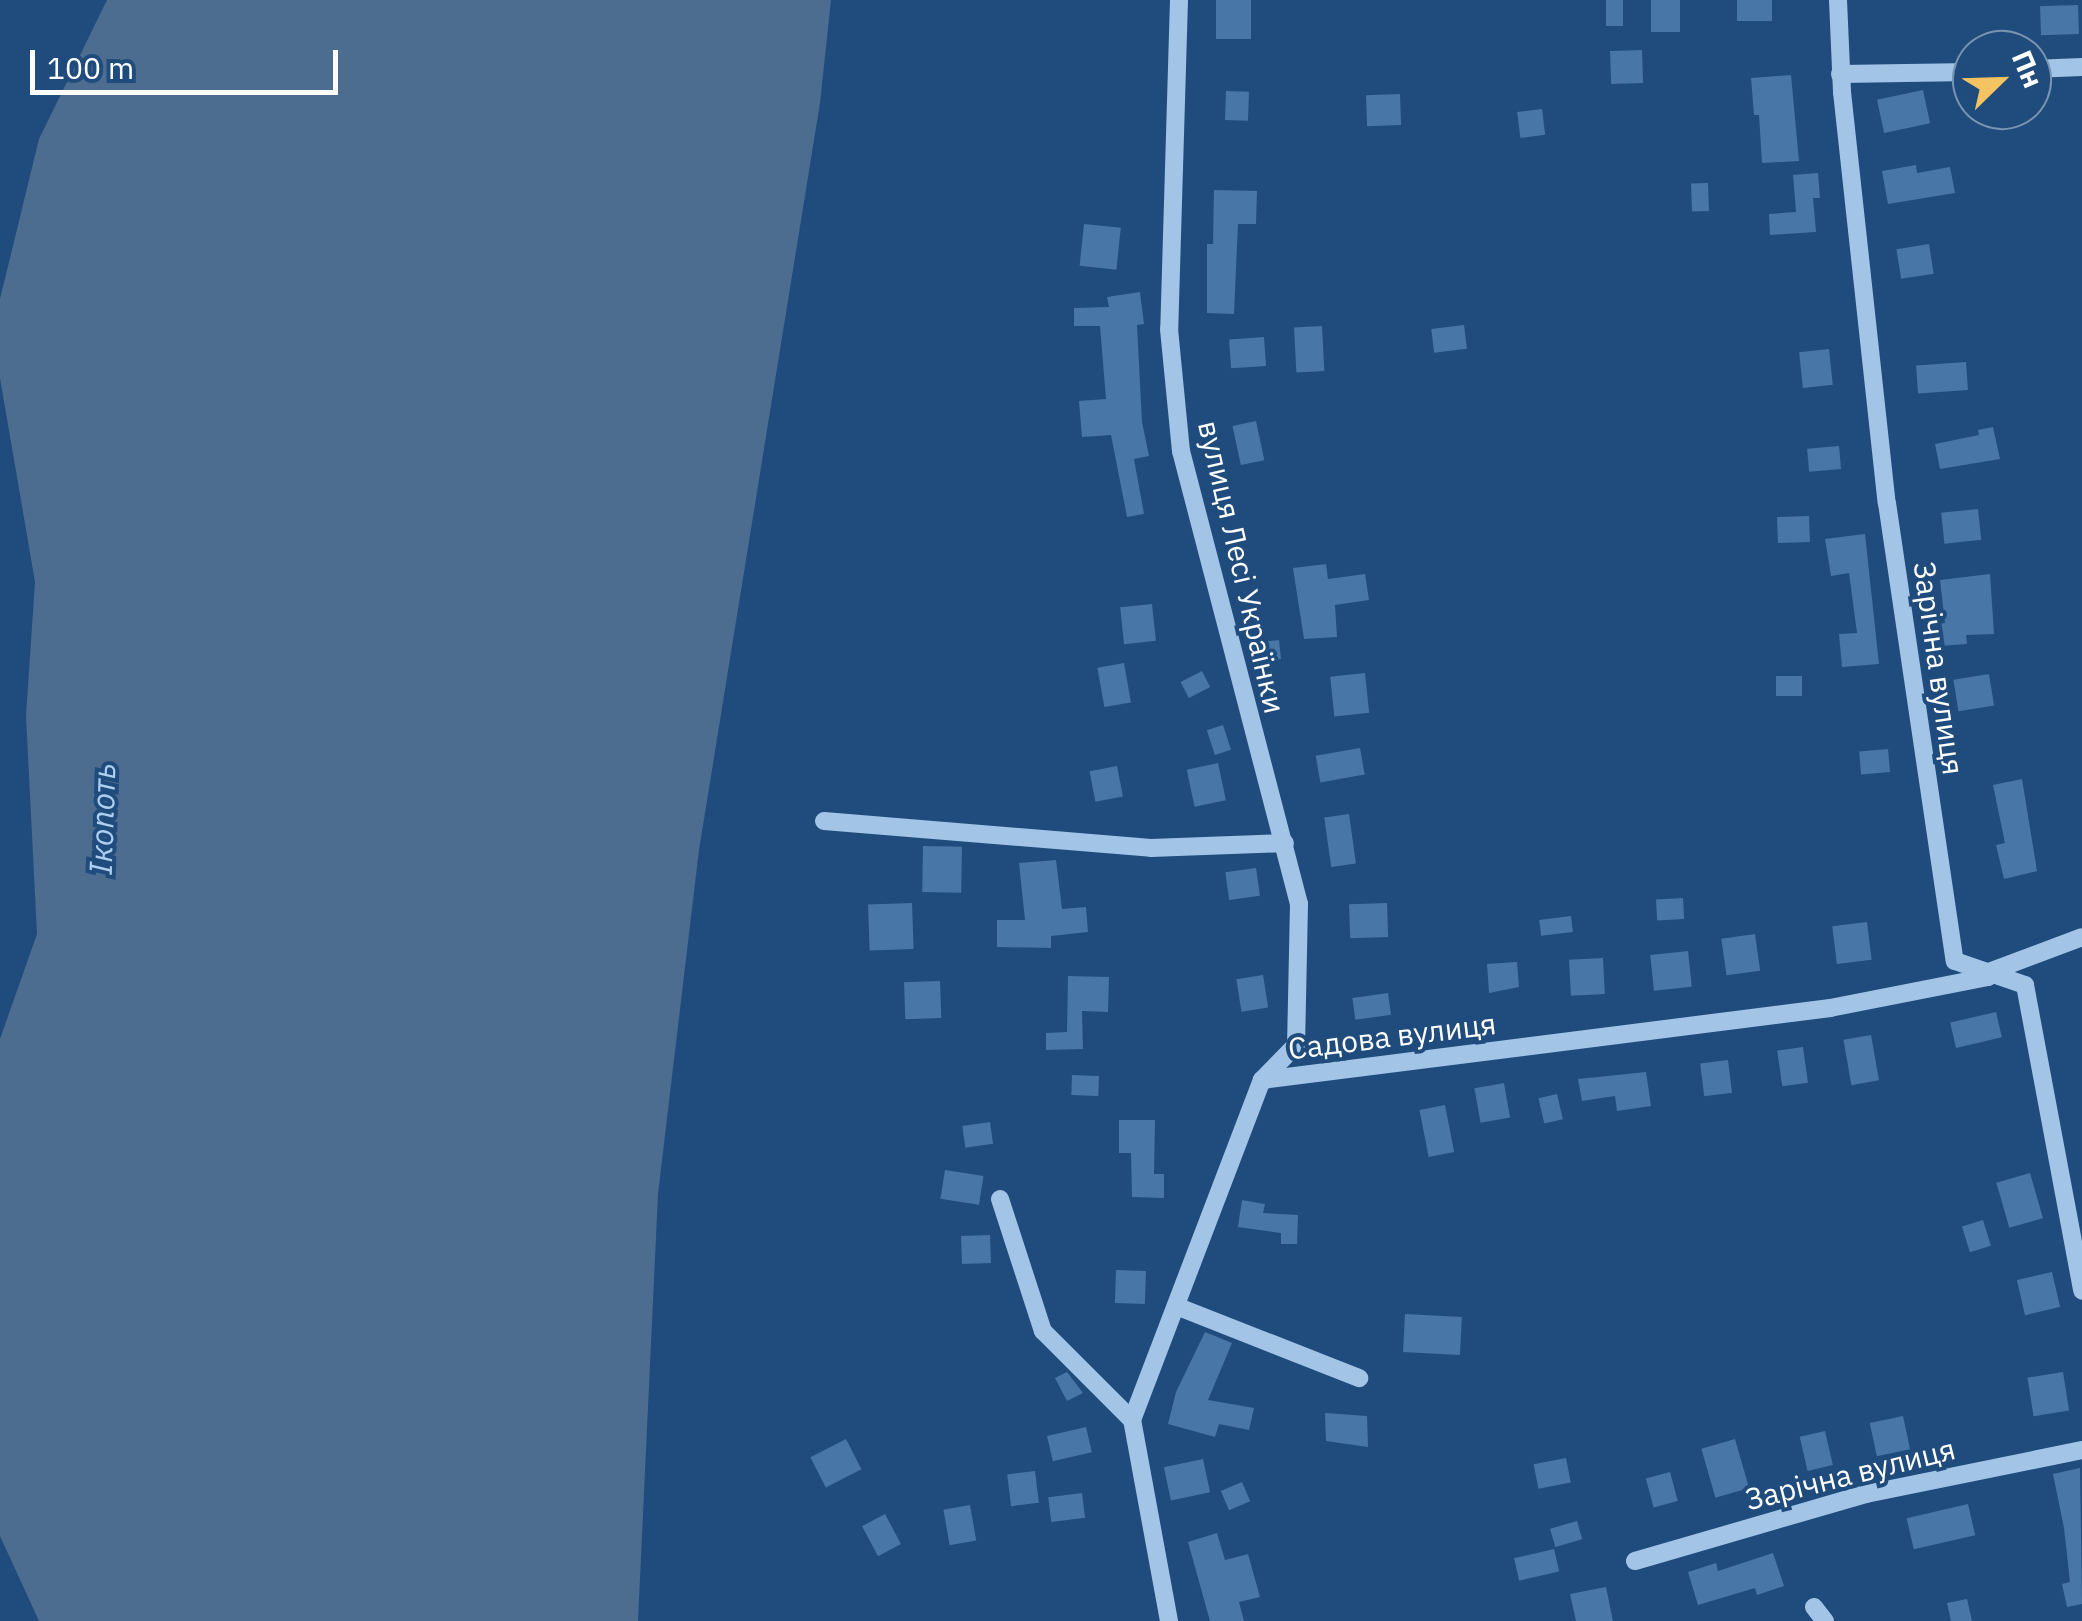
<!DOCTYPE html>
<meta charset="utf-8">
<style>
body{margin:0}
#map{position:relative;width:2082px;height:1621px;overflow:hidden;background:#1f4c7c;font-family:"IBM Plex Sans",sans-serif}
div>[style]{position:absolute}
.water>*{inset:0;background:#4c6d90}
.building>*{inset:0;background:#4876a6;transform-origin:0 0}
.minor>*{height:18px;margin:-9px;padding:0 9px;transform-origin:9px;border-radius:9px;background:#a2c4e7}
span{translate:-50% -50%;white-space:nowrap;text-align:center;line-height:1.15;-webkit-text-stroke:8px #1f4c7c;paint-order:stroke}
.street-label{font-size:30px;color:#fff}
.water-label{font-size:32px;color:#adceef;font-style:italic}
.north{position:absolute;left:1952px;top:30px;width:100px;height:100px;box-sizing:border-box;background:#1f4c7c;border:2px solid #7994b0;border-radius:50%;rotate:67deg;font-size:28px;font-weight:700;line-height:40px;text-align:center;color:#fff}
.north::after{content:'';display:block;margin:auto;width:35px;height:45px;background:#f5c462;clip-path:polygon(50% 0,100% 100%,50% 72%,0 100%)}
.scale{position:absolute;left:30px;top:50px;width:308px;height:45px;box-sizing:border-box;border:5px solid #fff;border-top:0;padding-left:12px;font-size:30px;line-height:35px;white-space:nowrap;color:#fff;-webkit-text-stroke:8px #1f4c7c;paint-order:stroke}
</style>
<div id="map">
<div class="water">
<div style="clip-path:polygon(107px 0,831px 0,820px 103px,699px 850px,658px 1194px,638px 1621px,39px 1621px,0 1536px,0 1039px,37px 934px,26px 716px,35px 582px,0 378px,0 299px,39px 139px)"></div>
</div>
<div class="building">
<div style="left:1216px;top:0;width:35px;height:39px"></div>
<div style="left:1606px;top:0;width:17px;height:26px"></div>
<div style="left:1651px;top:0;width:29px;height:32px"></div>
<div style="left:1737px;top:0;width:35px;height:21px"></div>
<div style="left:2078px;top:5px;width:29px;height:38px;rotate:88deg"></div>
<div style="left:1642px;top:50px;width:33px;height:32px;rotate:88deg"></div>
<div style="clip-path:polygon(1791px 75px,1799px 161px,1762px 163px,1759px 115px,1754px 115px,1751px 78px)"></div>
<div style="left:1923px;top:90px;width:34px;height:47px;rotate:78deg"></div>
<div style="left:1226px;top:91px;width:23px;height:29px;rotate:2deg"></div>
<div style="left:1400px;top:94px;width:31px;height:34px;rotate:88deg"></div>
<div style="left:1542px;top:109px;width:26px;height:25px;rotate:83deg"></div>
<div style="clip-path:polygon(1916px 165px,1917px 173px,1950px 167px,1955px 193px,1888px 204px,1882px 171px)"></div>
<div style="clip-path:polygon(1818px 173px,1820px 198px,1813px 198px,1816px 232px,1770px 235px,1769px 214px,1796px 212px,1793px 175px)"></div>
<div style="left:1708px;top:183px;width:28px;height:17px;rotate:88deg"></div>
<div style="clip-path:polygon(1214px 190px,1257px 191px,1256px 224px,1238px 224px,1234px 314px,1207px 313px,1207px 244px,1213px 244px)"></div>
<div style="left:1084px;top:224px;width:37px;height:42px;rotate:6deg"></div>
<div style="left:1929px;top:244px;width:30px;height:33px;rotate:81deg"></div>
<div style="clip-path:polygon(1140px 292px,1144px 324px,1137px 325px,1142px 422px,1149px 456px,1134px 459px,1144px 514px,1127px 517px,1111px 435px,1082px 437px,1079px 401px,1106px 399px,1100px 326px,1074px 326px,1074px 308px,1109px 307px,1107px 297px)"></div>
<div style="left:1464px;top:325px;width:24px;height:33px;rotate:83deg"></div>
<div style="left:1322px;top:326px;width:45px;height:28px;rotate:87deg"></div>
<div style="left:1264px;top:337px;width:29px;height:35px;rotate:86deg"></div>
<div style="left:1829px;top:349px;width:36px;height:30px;rotate:84deg"></div>
<div style="left:1966px;top:362px;width:28px;height:50px;rotate:86deg"></div>
<div style="left:1256px;top:421px;width:40px;height:24px;rotate:78deg"></div>
<div style="clip-path:polygon(1993px 427px,2000px 459px,1940px 469px,1935px 444px,1979px 435px,1978px 430px)"></div>
<div style="left:1839px;top:446px;width:23px;height:32px;rotate:85deg"></div>
<div style="left:1978px;top:509px;width:31px;height:37px;rotate:84deg"></div>
<div style="left:1809px;top:516px;width:26px;height:32px;rotate:88deg"></div>
<div style="clip-path:polygon(1865px 534px,1879px 664px,1842px 667px,1839px 634px,1857px 633px,1849px 573px,1831px 576px,1825px 539px)"></div>
<div style="clip-path:polygon(1326px 564px,1328px 579px,1365px 574px,1369px 600px,1335px 605px,1337px 637px,1304px 639px,1293px 568px)"></div>
<div style="clip-path:polygon(1990px 574px,1994px 634px,1966px 635px,1967px 644px,1939px 646px,1937px 624px,1945px 623px,1940px 580px)"></div>
<div style="left:1152px;top:604px;width:37px;height:32px;rotate:84deg"></div>
<div style="left:1279px;top:640px;width:19px;height:19px;rotate:84deg"></div>
<div style="left:1124px;top:663px;width:40px;height:27px;rotate:80deg"></div>
<div style="left:1202px;top:671px;width:18px;height:24px;rotate:63deg"></div>
<div style="left:1365px;top:673px;width:40px;height:35px;rotate:84deg"></div>
<div style="left:1989px;top:674px;width:32px;height:36px;rotate:81deg"></div>
<div style="left:1776px;top:676px;width:26px;height:20px"></div>
<div style="left:1223px;top:725px;width:26px;height:17px;rotate:72deg"></div>
<div style="left:1360px;top:748px;width:27px;height:45px;rotate:80deg"></div>
<div style="left:1888px;top:749px;width:23px;height:29px;rotate:85deg"></div>
<div style="left:1218px;top:763px;width:38px;height:32px;rotate:78deg"></div>
<div style="left:1117px;top:766px;width:31px;height:28px;rotate:79deg"></div>
<div style="clip-path:polygon(2022px 779px,2037px 871px,2004px 879px,1996px 845px,2005px 843px,1993px 785px)"></div>
<div style="left:1349px;top:814px;width:50px;height:25px;rotate:82deg"></div>
<div style="left:923px;top:846px;width:39px;height:46px;rotate:1deg"></div>
<div style="clip-path:polygon(1056px 860px,1062px 909px,1086px 907px,1088px 932px,1051px 936px,1051px 948px,997px 947px,997px 920px,1025px 920px,1019px 863px)"></div>
<div style="left:1256px;top:868px;width:28px;height:31px;rotate:82deg"></div>
<div style="left:1683px;top:898px;width:21px;height:27px;rotate:87deg"></div>
<div style="left:912px;top:903px;width:46px;height:44px;rotate:88deg"></div>
<div style="left:1387px;top:903px;width:34px;height:38px;rotate:88deg"></div>
<div style="left:1571px;top:916px;width:16px;height:32px;rotate:83deg"></div>
<div style="left:1867px;top:922px;width:38px;height:35px;rotate:83deg"></div>
<div style="left:1755px;top:934px;width:37px;height:34px;rotate:82deg"></div>
<div style="left:1688px;top:951px;width:36px;height:38px;rotate:84deg"></div>
<div style="left:1603px;top:958px;width:36px;height:34px;rotate:87deg"></div>
<div style="clip-path:polygon(1517px 962px,1519px 987px,1489px 993px,1487px 964px)"></div>
<div style="left:1263px;top:975px;width:33px;height:27px;rotate:81deg"></div>
<div style="clip-path:polygon(1068px 976px,1109px 977px,1108px 1012px,1082px 1011px,1083px 1049px,1046px 1050px,1046px 1033px,1067px 1032px)"></div>
<div style="left:940px;top:981px;width:37px;height:36px;rotate:88deg"></div>
<div style="left:1388px;top:993px;width:22px;height:36px;rotate:82deg"></div>
<div style="left:1996px;top:1012px;width:26px;height:47px;rotate:77deg"></div>
<div style="left:1871px;top:1035px;width:46px;height:28px;rotate:80deg"></div>
<div style="left:1803px;top:1047px;width:36px;height:26px;rotate:82deg"></div>
<div style="left:1728px;top:1060px;width:33px;height:28px;rotate:83deg"></div>
<div style="clip-path:polygon(1646px 1072px,1651px 1106px,1617px 1111px,1615px 1096px,1582px 1101px,1578px 1079px)"></div>
<div style="left:1072px;top:1075px;width:27px;height:20px;rotate:2deg"></div>
<div style="left:1504px;top:1083px;width:35px;height:30px;rotate:80deg"></div>
<div style="left:1557px;top:1094px;width:26px;height:19px;rotate:77deg"></div>
<div style="left:1445px;top:1105px;width:48px;height:26px;rotate:79deg"></div>
<div style="clip-path:polygon(1119px 1120px,1155px 1120px,1154px 1174px,1164px 1174px,1164px 1198px,1132px 1197px,1131px 1153px,1119px 1153px)"></div>
<div style="left:990px;top:1122px;width:22px;height:28px;rotate:82deg"></div>
<div style="left:945px;top:1170px;width:39px;height:29px;rotate:9deg"></div>
<div style="left:2030px;top:1173px;width:47px;height:35px;rotate:74deg"></div>
<div style="clip-path:polygon(1242px 1200px,1265px 1204px,1263px 1213px,1298px 1215px,1297px 1244px,1281px 1244px,1281px 1233px,1238px 1227px)"></div>
<div style="left:1983px;top:1220px;width:27px;height:22px;rotate:73deg"></div>
<div style="left:990px;top:1235px;width:28px;height:29px;rotate:88deg"></div>
<div style="left:1116px;top:1270px;width:30px;height:33px;rotate:2deg"></div>
<div style="left:2052px;top:1272px;width:36px;height:36px;rotate:77deg"></div>
<div style="left:1405px;top:1314px;width:57px;height:38px;rotate:3deg"></div>
<div style="clip-path:polygon(1205px 1332px,1232px 1343px,1208px 1400px,1254px 1408px,1249px 1430px,1219px 1424px,1215px 1437px,1168px 1424px,1176px 1392px)"></div>
<div style="clip-path:polygon(1067px 1372px,1083px 1393px,1067px 1401px,1055px 1378px)"></div>
<div style="left:2063px;top:1372px;width:39px;height:36px;rotate:81deg"></div>
<div style="clip-path:polygon(1325px 1413px,1367px 1416px,1368px 1447px,1326px 1441px)"></div>
<div style="left:1903px;top:1416px;width:34px;height:34px;rotate:78deg"></div>
<div style="left:1086px;top:1427px;width:26px;height:40px;rotate:77deg"></div>
<div style="left:1825px;top:1431px;width:35px;height:26px;rotate:77deg"></div>
<div style="left:846px;top:1439px;width:34px;height:40px;rotate:63deg"></div>
<div style="left:1735px;top:1439px;width:51px;height:35px;rotate:74deg"></div>
<div style="left:1566px;top:1458px;width:25px;height:33px;rotate:79deg"></div>
<div style="left:1203px;top:1459px;width:34px;height:40px;rotate:78deg"></div>
<div style="clip-path:polygon(2080px 1468px,2082px 1604px,2067px 1607px,2062px 1584px,2070px 1582px,2064px 1528px,2053px 1474px)"></div>
<div style="left:1035px;top:1471px;width:32px;height:28px;rotate:83deg"></div>
<div style="left:1670px;top:1472px;width:30px;height:25px;rotate:75deg"></div>
<div style="left:1242px;top:1482px;width:21px;height:23px;rotate:67deg"></div>
<div style="left:1082px;top:1493px;width:25px;height:34px;rotate:83deg"></div>
<div style="left:1968px;top:1504px;width:32px;height:63px;rotate:77deg"></div>
<div style="left:970px;top:1505px;width:36px;height:27px;rotate:80deg"></div>
<div style="left:885px;top:1514px;width:34px;height:26px;rotate:62deg"></div>
<div style="left:1577px;top:1521px;width:19px;height:28px;rotate:74deg"></div>
<div style="clip-path:polygon(1217px 1533px,1225px 1560px,1248px 1554px,1260px 1597px,1239px 1602px,1244px 1621px,1210px 1621px,1188px 1542px)"></div>
<div style="left:1554px;top:1549px;width:23px;height:41px;rotate:77deg"></div>
<div style="clip-path:polygon(1773px 1553px,1784px 1586px,1757px 1595px,1755px 1588px,1698px 1605px,1688px 1572px,1716px 1563px,1718px 1571px)"></div>
<div style="clip-path:polygon(1606px 1587px,1613px 1621px,1576px 1621px,1570px 1594px)"></div>
<div style="clip-path:polygon(1967px 1599px,1972px 1621px,1951px 1621px,1947px 1603px)"></div>
</div>
<div class="minor">
<div style="left:1179px;top:0;width:329px;rotate:91.7deg"></div>
<div style="left:1169px;top:329px;width:123px;rotate:84.4deg"></div>
<div style="left:1181px;top:451px;width:468px;rotate:75.4deg"></div>
<div style="left:1299px;top:904px;width:141px;rotate:91.2deg"></div>
<div style="left:1296px;top:1045px;width:49px;rotate:134.2deg"></div>
<div style="left:1838px;top:0;width:92px;rotate:87.5deg"></div>
<div style="left:1842px;top:92px;width:413px;rotate:83.8deg"></div>
<div style="left:1887px;top:503px;width:463px;rotate:81.6deg"></div>
<div style="left:1955px;top:961px;width:74px;rotate:18.9deg"></div>
<div style="left:2025px;top:985px;width:311px;rotate:79.4deg"></div>
<div style="left:2032px;top:69px;width:50px;rotate:-2.3deg"></div>
<div style="left:1840px;top:74px;width:132px;rotate:-0.9deg"></div>
<div style="left:824px;top:821px;width:328px;rotate:4.7deg"></div>
<div style="left:1151px;top:848px;width:134px;rotate:-2.1deg"></div>
<div style="left:1000px;top:1199px;width:139px;rotate:72deg"></div>
<div style="left:1043px;top:1331px;width:126px;rotate:45deg"></div>
<div style="left:1176px;top:1306px;width:197px;rotate:21.5deg"></div>
<div style="left:1635px;top:1561px;width:241px;rotate:-16.2deg"></div>
<div style="left:1866px;top:1494px;width:220px;rotate:-11.5deg"></div>
<div style="left:1814px;top:1607px;width:18px;rotate:52deg"></div>
<div style="left:1169px;top:1621px;width:204px;rotate:-100.4deg"></div>
<div style="left:1132px;top:1420px;width:364px;rotate:-69.1deg"></div>
<div style="left:1262px;top:1080px;width:573px;rotate:-7.22deg"></div>
<div style="left:1830px;top:1008px;width:161px;rotate:-11.1deg"></div>
<div style="left:1988px;top:977px;width:5px;rotate:-79deg"></div>
<div style="left:1989px;top:972px;width:99px;rotate:-20.6deg"></div>
</div>
<div class="street-label">
<span style="left:1242px;top:567px;rotate:77deg">вулиця Лесі Українки</span>
<span style="left:1939px;top:668px;rotate:82deg">Зарічна вулиця</span>
<span style="left:1392px;top:1036px;rotate:-7deg">Садова вулиця</span>
<span style="left:1850px;top:1474px;rotate:-14deg">Зарічна вулиця</span>
</div>
<div class="water-label">
<span style="left:102px;top:819px;rotate:-88deg">Ікопоть</span>
</div>
<div class="north">Пн</div>
<div class="scale">100 m</div>
</div>
